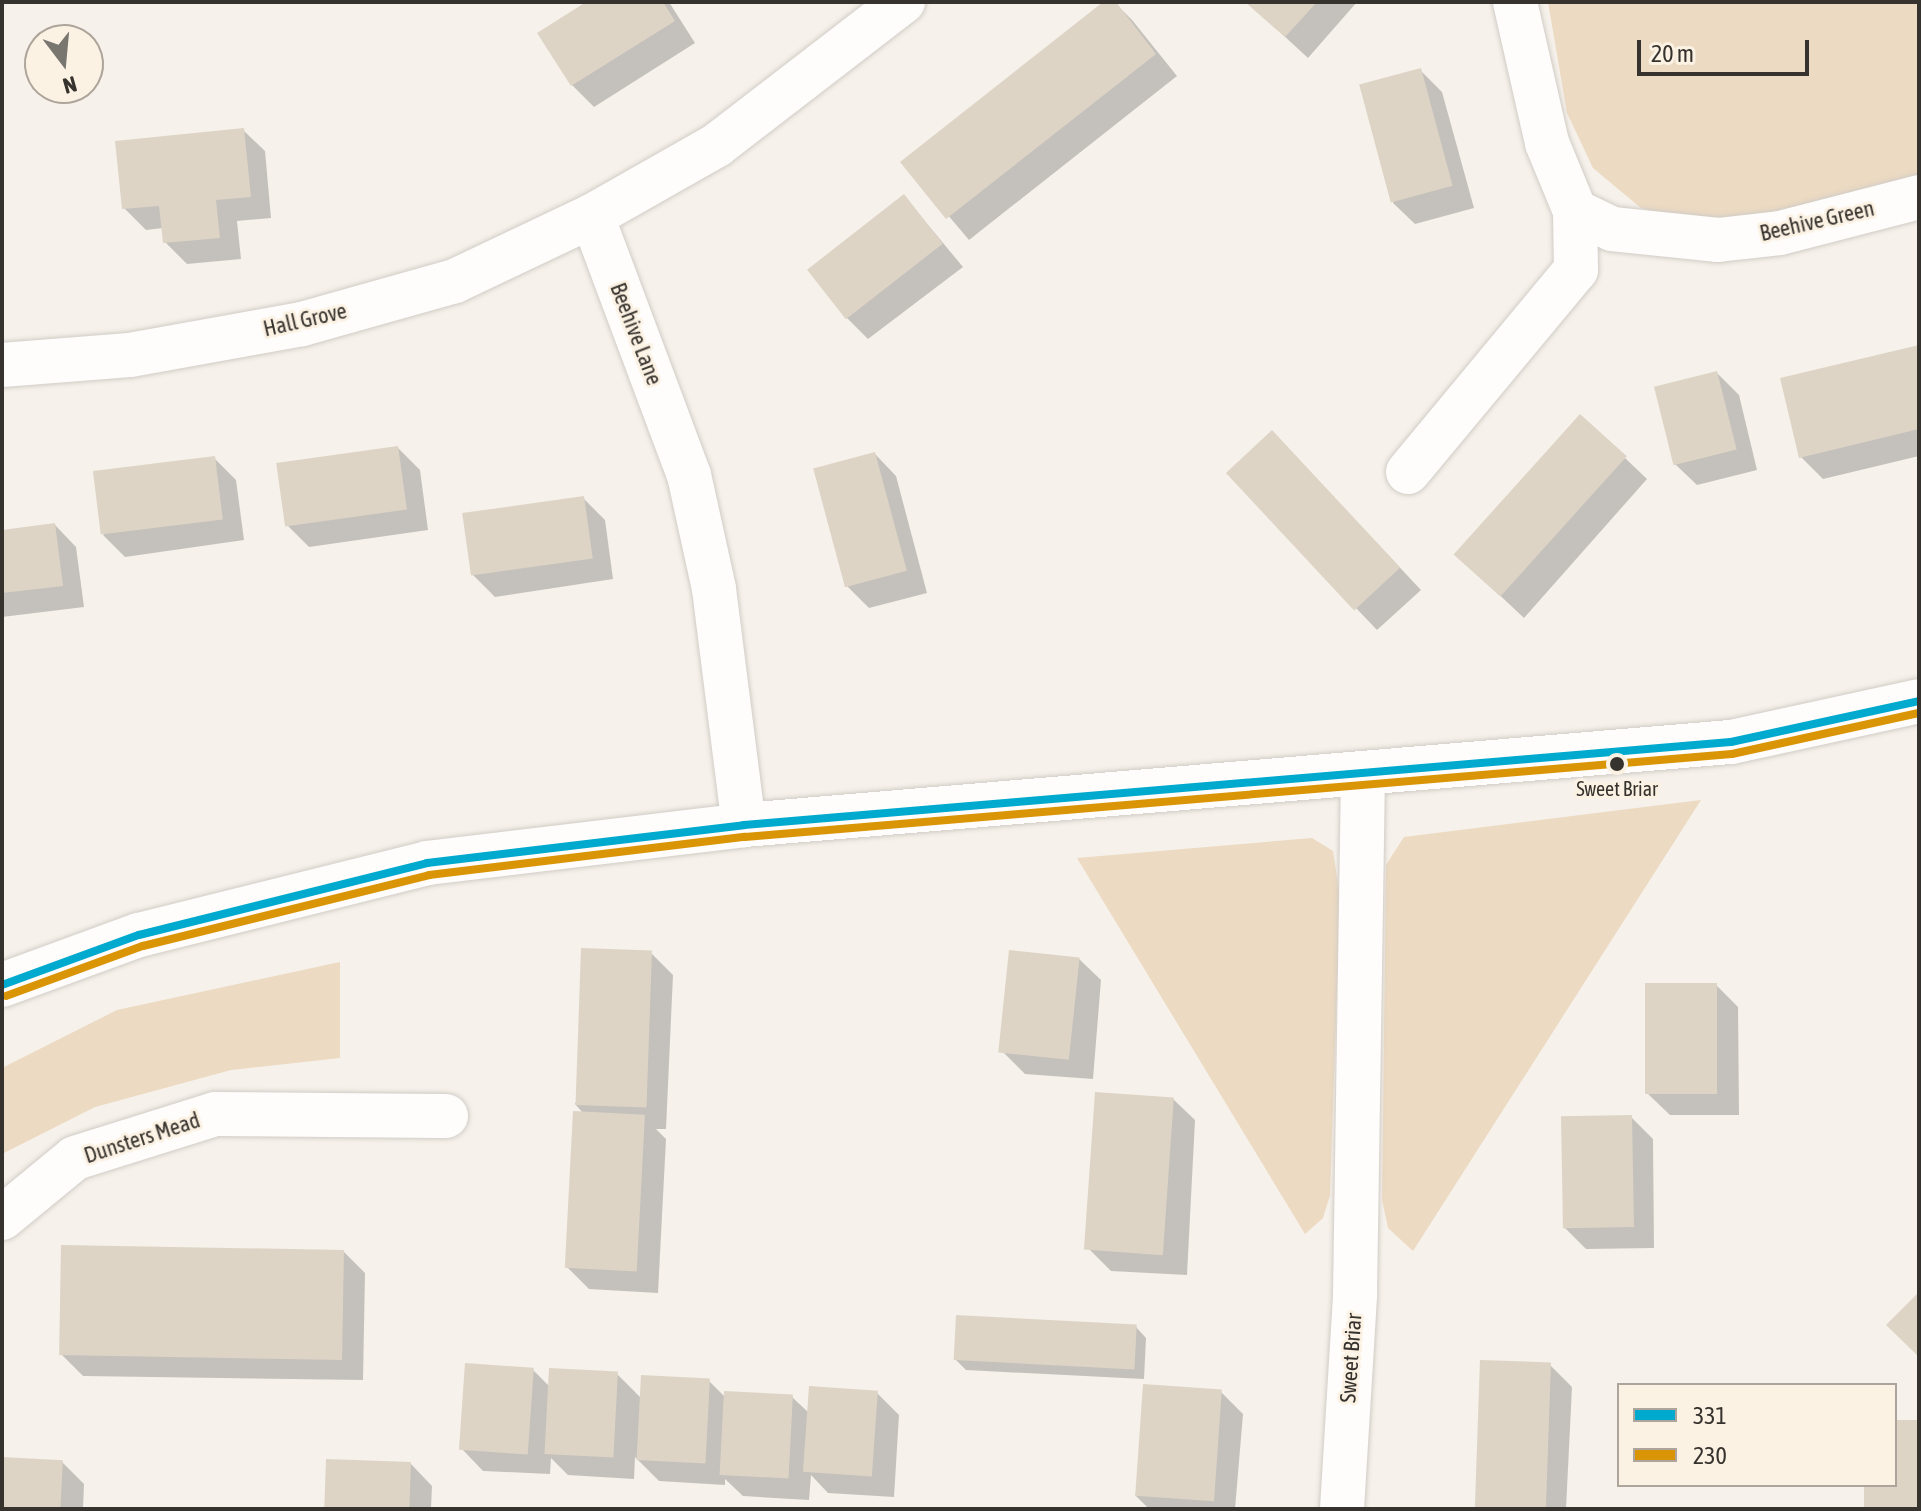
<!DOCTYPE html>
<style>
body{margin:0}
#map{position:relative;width:1921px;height:1511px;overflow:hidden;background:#f6f1ea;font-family:"Asap Condensed",sans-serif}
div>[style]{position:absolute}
.green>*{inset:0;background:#ecdac2}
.shadow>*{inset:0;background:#0003}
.building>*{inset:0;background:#ddd4c6;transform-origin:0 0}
.roads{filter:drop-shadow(0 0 2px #d1ccc6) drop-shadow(0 0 2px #d1ccc6)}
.street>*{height:44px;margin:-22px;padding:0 22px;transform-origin:22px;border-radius:22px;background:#fefdfc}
.secondary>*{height:44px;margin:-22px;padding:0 22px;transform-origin:22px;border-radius:22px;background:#fefdfc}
.bus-1>*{height:8px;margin:-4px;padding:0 4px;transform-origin:4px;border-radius:4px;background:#00a9ce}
.bus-2>*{height:8px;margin:-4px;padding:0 4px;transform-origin:4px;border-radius:4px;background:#da9507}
.dots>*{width:22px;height:22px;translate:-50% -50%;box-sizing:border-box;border:4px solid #fcf2e4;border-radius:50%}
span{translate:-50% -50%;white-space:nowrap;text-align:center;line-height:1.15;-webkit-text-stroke:6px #fcf2e4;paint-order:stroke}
.bus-label{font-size:20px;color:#36322d}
.street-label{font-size:22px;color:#36322d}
.frame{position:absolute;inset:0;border:4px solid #36322d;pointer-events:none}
.legend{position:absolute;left:1617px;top:1383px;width:280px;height:104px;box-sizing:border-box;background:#fcf2e4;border:2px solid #ada59b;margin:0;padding:10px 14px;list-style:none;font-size:24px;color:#36322d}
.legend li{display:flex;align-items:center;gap:16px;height:40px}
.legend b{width:40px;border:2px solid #ada59b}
.north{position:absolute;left:24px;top:24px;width:80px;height:80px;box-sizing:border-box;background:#fcf2e4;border:2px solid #ada59b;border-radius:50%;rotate:164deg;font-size:22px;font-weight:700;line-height:32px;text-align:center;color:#36322d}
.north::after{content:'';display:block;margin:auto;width:28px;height:36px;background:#79756f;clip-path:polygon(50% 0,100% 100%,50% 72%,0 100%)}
.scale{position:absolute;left:1637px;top:40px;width:172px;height:36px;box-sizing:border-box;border:4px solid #36322d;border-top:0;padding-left:10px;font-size:24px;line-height:28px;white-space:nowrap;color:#36322d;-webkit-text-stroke:6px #fcf2e4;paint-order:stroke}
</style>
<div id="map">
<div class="green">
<div style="clip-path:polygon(1548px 2px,1919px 2px,1919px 178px,1775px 216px,1694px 222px,1641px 208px,1593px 168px,1567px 113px)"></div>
<div style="clip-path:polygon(1701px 800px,1413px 1251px,1388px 1228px,1382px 1199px,1386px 865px,1404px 837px)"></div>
<div style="clip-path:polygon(1312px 838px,1333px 851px,1340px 898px,1330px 1195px,1323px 1218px,1305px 1234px,1077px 858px)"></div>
<div style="clip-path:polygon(340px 962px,340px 1058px,231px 1070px,95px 1107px,2px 1154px,2px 1068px,117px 1010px)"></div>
</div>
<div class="shadow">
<div style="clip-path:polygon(590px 2px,669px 2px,695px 43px,594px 107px,572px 85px,540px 33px)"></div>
<div style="clip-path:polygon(1107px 2px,1114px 2px,1132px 20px,1177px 76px,969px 240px,903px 162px)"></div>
<div style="clip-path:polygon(1247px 2px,1357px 2px,1308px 58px)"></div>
<div style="clip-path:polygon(1420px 70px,1442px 92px,1474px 208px,1415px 224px,1393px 203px)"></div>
<div style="clip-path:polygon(243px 130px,265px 151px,271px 218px,237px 221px,241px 259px,187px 264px,165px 242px,163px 228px,146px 230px,124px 208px)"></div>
<div style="clip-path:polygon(904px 196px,963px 267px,868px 339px,846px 317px)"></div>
<div style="clip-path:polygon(1919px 347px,1919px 456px,1823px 479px,1801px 457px)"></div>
<div style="clip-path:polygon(1717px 373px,1739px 395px,1757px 470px,1697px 485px,1675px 464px)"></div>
<div style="clip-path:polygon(398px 448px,420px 470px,428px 530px,309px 547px,287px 525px)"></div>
<div style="clip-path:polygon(875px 454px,896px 476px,927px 593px,869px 608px,847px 586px)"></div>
<div style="clip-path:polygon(1293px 454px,1421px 590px,1377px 630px,1356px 608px)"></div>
<div style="clip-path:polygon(214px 458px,236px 480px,244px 540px,125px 557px,103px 535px)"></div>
<div style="clip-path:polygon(1625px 458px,1647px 479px,1524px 618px,1457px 555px)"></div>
<div style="clip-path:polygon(583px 498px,605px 520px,613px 579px,495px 597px,473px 575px)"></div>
<div style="clip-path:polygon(55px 525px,76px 547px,84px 607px,2px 617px,2px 532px)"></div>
<div style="clip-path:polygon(651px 953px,673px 975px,666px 1129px,656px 1129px,666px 1139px,658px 1293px,589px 1289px,567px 1267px,584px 1114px,575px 1104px)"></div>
<div style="clip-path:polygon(1079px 959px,1101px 980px,1093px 1079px,1025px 1074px,1003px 1052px)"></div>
<div style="clip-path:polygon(1716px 985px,1738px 1007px,1739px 1115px,1670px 1115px,1648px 1094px)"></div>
<div style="clip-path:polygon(1173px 1099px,1195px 1120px,1187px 1275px,1111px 1271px,1089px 1249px)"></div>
<div style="clip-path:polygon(1631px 1117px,1653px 1139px,1654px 1248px,1586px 1249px,1564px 1227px)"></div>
<div style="clip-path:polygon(343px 1251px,365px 1273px,363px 1380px,83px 1376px,61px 1354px)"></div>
<div style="clip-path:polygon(1136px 1327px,1146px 1338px,1144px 1379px,966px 1370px,955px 1359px)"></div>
<div style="clip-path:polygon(1550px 1365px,1572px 1387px,1566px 1509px,1474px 1509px)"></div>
<div style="clip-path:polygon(533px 1370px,550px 1387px,617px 1374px,641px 1398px,709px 1381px,726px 1398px,792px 1397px,810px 1414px,877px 1393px,899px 1415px,894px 1497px,828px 1493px,811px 1475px,809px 1500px,743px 1496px,725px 1479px,725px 1485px,659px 1481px,635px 1457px,634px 1479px,568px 1475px,551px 1458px,550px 1474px,483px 1471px,462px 1449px)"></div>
<div style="clip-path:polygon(1221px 1392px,1243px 1414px,1235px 1509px,1149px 1509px,1135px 1495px)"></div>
<div style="clip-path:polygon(2px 1459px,62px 1462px,84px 1484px,83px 1509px,2px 1509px)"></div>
<div style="clip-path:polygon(411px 1464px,432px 1486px,431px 1509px,325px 1509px)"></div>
</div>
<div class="building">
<div style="clip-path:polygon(586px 2px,663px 2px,675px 21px,571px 86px,537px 33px)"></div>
<div style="clip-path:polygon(1103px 2px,1116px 2px,1156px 54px,946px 219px,900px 162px)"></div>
<div style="clip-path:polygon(1245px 2px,1317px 2px,1285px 37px)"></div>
<div style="left:1421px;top:68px;width:122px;height:64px;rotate:75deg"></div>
<div style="clip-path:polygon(244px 128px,251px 197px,216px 200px,220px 238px,163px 243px,159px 206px,122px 209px,115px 141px)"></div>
<div style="left:904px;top:194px;width:63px;height:123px;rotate:52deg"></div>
<div style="clip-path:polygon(1919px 345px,1919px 429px,1799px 458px,1780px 378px)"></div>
<div style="left:1717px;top:371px;width:81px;height:65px;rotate:76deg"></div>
<div style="left:1580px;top:414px;width:63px;height:189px;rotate:42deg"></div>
<div style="left:1272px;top:430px;width:188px;height:63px;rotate:47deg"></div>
<div style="left:398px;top:446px;width:64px;height:123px;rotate:82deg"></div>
<div style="left:875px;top:452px;width:123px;height:64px;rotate:75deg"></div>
<div style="left:215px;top:456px;width:64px;height:123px;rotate:83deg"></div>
<div style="left:584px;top:496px;width:63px;height:123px;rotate:82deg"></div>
<div style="clip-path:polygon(55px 523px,63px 586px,2px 593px,2px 530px)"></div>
<div style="left:581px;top:948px;width:71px;height:157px;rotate:2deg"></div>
<div style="left:1009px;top:950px;width:71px;height:103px;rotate:6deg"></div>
<div style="left:1645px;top:983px;width:72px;height:111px"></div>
<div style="left:1095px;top:1092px;width:79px;height:158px;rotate:4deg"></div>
<div style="left:573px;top:1111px;width:72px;height:157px;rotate:3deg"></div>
<div style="left:1632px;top:1115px;width:112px;height:71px;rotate:89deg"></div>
<div style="left:61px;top:1245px;width:283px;height:110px;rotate:1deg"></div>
<div style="clip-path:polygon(1919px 1292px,1919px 1357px,1886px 1325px)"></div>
<div style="left:956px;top:1315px;width:181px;height:45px;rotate:3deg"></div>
<div style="left:1480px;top:1360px;width:71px;height:149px;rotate:2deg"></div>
<div style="left:465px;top:1363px;width:69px;height:87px;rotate:4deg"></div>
<div style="left:549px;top:1368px;width:69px;height:86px;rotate:3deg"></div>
<div style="left:641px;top:1375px;width:69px;height:85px;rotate:3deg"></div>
<div style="left:1143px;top:1384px;width:79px;height:112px;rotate:4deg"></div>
<div style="left:809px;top:1386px;width:69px;height:86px;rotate:4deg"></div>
<div style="left:724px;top:1391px;width:69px;height:84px;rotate:3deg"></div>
<div style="clip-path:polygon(1895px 1420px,1919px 1420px,1919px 1509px,1864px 1509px,1864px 1485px,1895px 1485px)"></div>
<div style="left:2px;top:1457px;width:61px;height:52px;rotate:3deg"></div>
<div style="left:326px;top:1459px;width:85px;height:50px;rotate:2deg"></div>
</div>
<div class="roads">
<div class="street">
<div style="left:1515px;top:2px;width:145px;rotate:77.2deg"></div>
<div style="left:1547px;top:143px;width:74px;rotate:67.6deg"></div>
<div style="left:1575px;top:211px;width:41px;rotate:25.9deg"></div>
<div style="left:1612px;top:229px;width:107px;rotate:5.9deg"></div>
<div style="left:1718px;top:240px;width:62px;rotate:-6.4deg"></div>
<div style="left:1780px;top:233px;width:144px;rotate:-14.5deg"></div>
<div style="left:592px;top:216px;width:277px;rotate:69.5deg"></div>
<div style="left:689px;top:475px;width:117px;rotate:77.6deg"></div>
<div style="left:714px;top:589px;width:238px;rotate:82.8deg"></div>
<div style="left:2px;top:365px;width:128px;rotate:-4.5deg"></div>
<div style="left:130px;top:355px;width:175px;rotate:-10.2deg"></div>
<div style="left:302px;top:324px;width:159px;rotate:-15.7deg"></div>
<div style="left:455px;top:281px;width:152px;rotate:-25.4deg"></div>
<div style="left:592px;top:216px;width:144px;rotate:-29.6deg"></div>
<div style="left:717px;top:145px;width:235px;rotate:-37.6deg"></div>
<div style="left:1408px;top:472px;width:263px;rotate:-50.3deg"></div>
<div style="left:1576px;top:270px;width:59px;rotate:-91deg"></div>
<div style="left:2px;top:1218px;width:94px;rotate:-39.4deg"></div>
<div style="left:75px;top:1158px;width:147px;rotate:-17.4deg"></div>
<div style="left:215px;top:1114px;width:231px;rotate:0.5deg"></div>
<div style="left:1342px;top:1509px;width:215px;rotate:-86.5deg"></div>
<div style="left:1355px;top:1294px;width:519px;rotate:-89.12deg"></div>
</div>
<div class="secondary">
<div style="left:2px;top:985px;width:146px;rotate:-20.1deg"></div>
<div style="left:139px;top:935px;width:297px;rotate:-14deg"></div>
<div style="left:427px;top:863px;width:319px;rotate:-6.8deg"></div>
<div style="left:744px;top:825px;width:990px;rotate:-4.81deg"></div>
<div style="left:1731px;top:742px;width:192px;rotate:-12.3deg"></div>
</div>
</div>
<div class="bus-1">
<div style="left:2px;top:985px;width:146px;rotate:-20.1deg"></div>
<div style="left:139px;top:935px;width:297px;rotate:-14deg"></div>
<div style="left:427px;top:863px;width:319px;rotate:-6.8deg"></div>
<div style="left:744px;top:825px;width:990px;rotate:-4.81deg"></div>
<div style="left:1731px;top:742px;width:192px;rotate:-12.3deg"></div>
</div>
<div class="bus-2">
<div style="left:6px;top:996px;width:146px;rotate:-20.1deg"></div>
<div style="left:143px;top:946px;width:295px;rotate:-13.9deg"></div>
<div style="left:429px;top:875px;width:318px;rotate:-6.9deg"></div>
<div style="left:745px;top:837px;width:990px;rotate:-4.81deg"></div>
<div style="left:1732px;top:754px;width:191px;rotate:-12.4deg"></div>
</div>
<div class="dots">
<div style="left:1617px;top:764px;background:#36322d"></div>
</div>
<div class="bus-label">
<span style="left:1617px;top:788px">Sweet Briar</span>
</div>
<div class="street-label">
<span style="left:1817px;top:221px;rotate:-13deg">Beehive Green</span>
<span style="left:305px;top:320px;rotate:-13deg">Hall Grove</span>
<span style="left:636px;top:334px;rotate:69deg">Beehive Lane</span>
<span style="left:142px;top:1138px;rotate:-18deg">Dunsters Mead</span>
<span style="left:1351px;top:1358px;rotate:-86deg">Sweet Briar</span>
</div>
<div class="frame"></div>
<ul class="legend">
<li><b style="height:10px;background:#00a9ce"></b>331</li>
<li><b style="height:10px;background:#da9507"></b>230</li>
</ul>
<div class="north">N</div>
<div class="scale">20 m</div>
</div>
